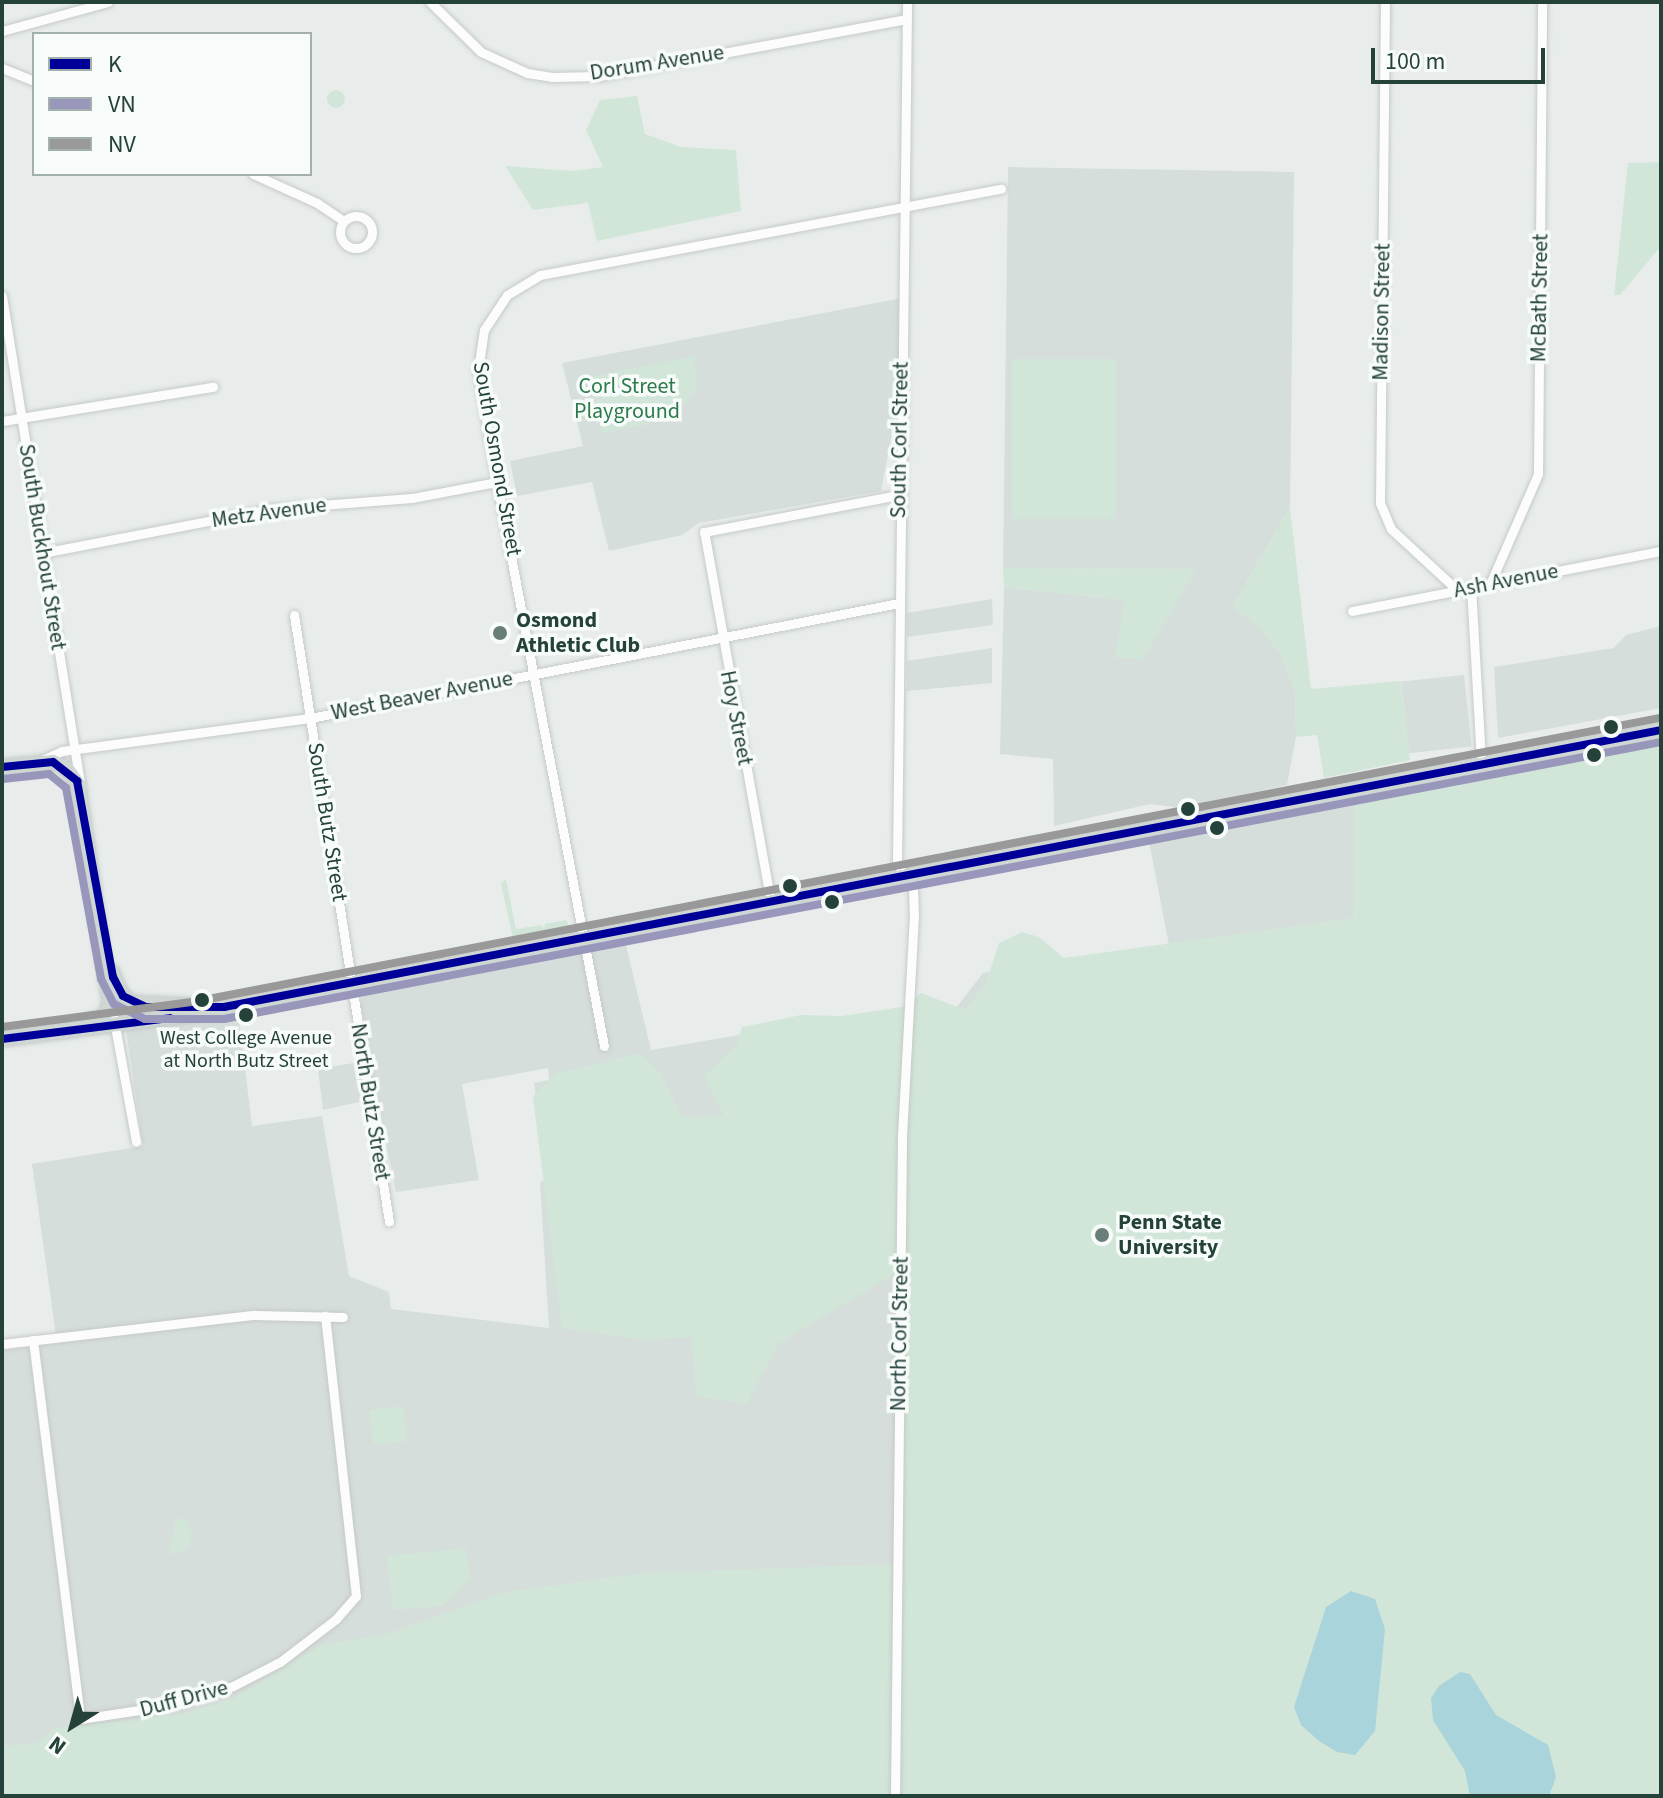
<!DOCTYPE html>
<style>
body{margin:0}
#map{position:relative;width:1663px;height:1798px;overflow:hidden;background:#e8edeb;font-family:"Source Sans 3",sans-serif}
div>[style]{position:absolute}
.built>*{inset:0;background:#d6dedb;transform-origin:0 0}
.green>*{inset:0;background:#d1e6d8;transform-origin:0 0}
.round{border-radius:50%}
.water>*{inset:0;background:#a9d4db}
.roads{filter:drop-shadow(0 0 2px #c5cac8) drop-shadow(0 0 2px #c5cac8)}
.street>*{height:9px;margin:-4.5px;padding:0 4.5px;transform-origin:4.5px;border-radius:4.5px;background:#fcfcfc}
.street>.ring{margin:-4.5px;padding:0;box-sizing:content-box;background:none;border:9px solid #fcfcfc;border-radius:50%}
.primary>*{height:14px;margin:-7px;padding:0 7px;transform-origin:7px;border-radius:7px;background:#cfd7d5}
.bus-1>*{height:8px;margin:-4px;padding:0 4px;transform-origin:4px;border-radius:4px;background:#009}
.bus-2>*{height:8px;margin:-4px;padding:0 4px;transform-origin:4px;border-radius:4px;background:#9896ba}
.bus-3>*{height:8px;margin:-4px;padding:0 4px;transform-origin:4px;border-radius:4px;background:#999}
.dots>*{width:22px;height:22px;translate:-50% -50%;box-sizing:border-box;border:4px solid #f7fbf9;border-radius:50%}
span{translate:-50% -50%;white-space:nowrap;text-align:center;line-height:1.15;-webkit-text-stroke:7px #f7fbf9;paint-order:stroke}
.bus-label{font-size:20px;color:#24423a}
.street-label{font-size:22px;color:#24423a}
.park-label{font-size:22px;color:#2d7a4b}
.poi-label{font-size:22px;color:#24423a;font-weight:700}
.left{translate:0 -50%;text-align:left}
.frame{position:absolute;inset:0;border:4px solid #24423a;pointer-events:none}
.legend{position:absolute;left:32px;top:32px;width:280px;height:144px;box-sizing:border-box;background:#f7fbf9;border:2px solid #a3b1ad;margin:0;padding:10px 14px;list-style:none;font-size:24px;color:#24423a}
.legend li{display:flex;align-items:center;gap:16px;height:40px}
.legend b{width:40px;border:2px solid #a3b1ad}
.north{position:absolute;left:32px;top:1686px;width:80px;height:80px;-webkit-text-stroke:6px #f7fbf9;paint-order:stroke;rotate:217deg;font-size:22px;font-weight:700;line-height:32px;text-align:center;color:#24423a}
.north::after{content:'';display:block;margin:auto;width:28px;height:36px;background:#24423a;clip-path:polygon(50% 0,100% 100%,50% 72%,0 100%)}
.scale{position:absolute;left:1371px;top:48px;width:174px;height:36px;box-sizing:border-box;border:4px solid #24423a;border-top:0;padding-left:10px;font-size:24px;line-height:28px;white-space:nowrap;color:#24423a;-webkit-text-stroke:6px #f7fbf9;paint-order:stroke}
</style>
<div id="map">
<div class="built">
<div style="clip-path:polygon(1008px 167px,1294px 172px,1290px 508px,1246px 583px,1259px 627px,1280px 653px,1295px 691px,1296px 737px,1287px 785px,1182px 808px,1150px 804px,1054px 826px,1053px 759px,1000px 754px,1004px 587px,1124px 600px,1195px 569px,1003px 568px)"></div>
<div style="clip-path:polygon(902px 298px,901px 387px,881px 491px,699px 523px,682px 535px,609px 551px,592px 482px,517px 496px,510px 461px,583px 446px,562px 363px)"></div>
<div style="clip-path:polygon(992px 599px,993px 625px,907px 637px,907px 613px)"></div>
<div style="clip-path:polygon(1661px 626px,1661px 708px,1498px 738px,1494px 667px,1614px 648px,1626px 635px)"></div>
<div style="clip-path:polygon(992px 648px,992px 683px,907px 691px,907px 661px)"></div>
<div style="left:1464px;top:675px;width:72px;height:63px;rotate:84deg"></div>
<div style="clip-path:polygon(1661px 741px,1661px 1796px,2px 1796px,2px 1351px,57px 1343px,32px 1164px,143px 1146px,126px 1029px,238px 1010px,252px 1126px,322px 1116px,349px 1276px,389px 1292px,391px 1309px,549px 1328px,540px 1182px,548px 1180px,534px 1083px,549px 1080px,548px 1068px,462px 1084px,479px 1180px,396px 1192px,377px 1098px,323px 1110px,318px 1069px,371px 1060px,361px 1002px,366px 990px,625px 941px,651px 1050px,902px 1007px,910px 1067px,983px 973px,1169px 945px,1148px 837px)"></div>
</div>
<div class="green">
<div class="round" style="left:327px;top:90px;width:18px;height:18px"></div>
<div style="clip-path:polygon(637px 96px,645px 134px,681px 147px,736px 150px,741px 211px,597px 241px,588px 203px,533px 210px,505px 166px,574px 171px,603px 167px,586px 130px,600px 100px)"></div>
<div style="clip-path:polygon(1661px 162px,1661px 246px,1620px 295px,1614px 295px,1628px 163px)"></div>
<div style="clip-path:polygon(694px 356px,697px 386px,683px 406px,659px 409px,649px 424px,602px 433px,591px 377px)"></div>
<div style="left:1116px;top:359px;width:160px;height:104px;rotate:90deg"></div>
<div style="clip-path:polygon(1290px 508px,1311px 689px,1401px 681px,1410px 760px,1324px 778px,1317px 735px,1296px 737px,1295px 691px,1280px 653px,1259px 627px,1232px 607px)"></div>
<div style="clip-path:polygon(1003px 568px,1196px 569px,1143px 659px,1115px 658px,1124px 600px,1004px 587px)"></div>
<div style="clip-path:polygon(1661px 745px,1661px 1796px,2px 1796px,2px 1746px,36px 1743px,56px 1728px,181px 1714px,232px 1699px,319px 1646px,389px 1633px,506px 1592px,644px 1573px,897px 1564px,900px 1271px,778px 1344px,746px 1404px,696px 1396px,692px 1337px,644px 1340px,562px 1328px,533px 1097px,555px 1074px,640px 1053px,660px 1073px,682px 1117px,724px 1116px,704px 1076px,737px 1045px,742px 1027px,801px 1015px,842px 1016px,902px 1007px,921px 993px,965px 1010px,986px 983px,999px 943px,1022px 932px,1039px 937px,1064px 958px,1353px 918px,1354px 805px)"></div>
<div style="clip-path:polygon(506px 879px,516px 929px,542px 925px,544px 929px,545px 924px,566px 920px,570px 928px,513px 939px,501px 883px)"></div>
<div style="left:403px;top:1406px;width:35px;height:34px;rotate:83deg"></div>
<div style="clip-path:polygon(184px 1517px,193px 1536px,185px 1551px,169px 1554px,176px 1520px)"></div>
<div style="clip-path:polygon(466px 1548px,470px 1579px,443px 1606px,393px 1610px,387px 1556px)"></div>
</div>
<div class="water">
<div style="clip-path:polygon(1351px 1591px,1375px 1599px,1385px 1629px,1375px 1731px,1355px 1755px,1337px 1752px,1319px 1741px,1301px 1725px,1294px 1707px,1326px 1607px)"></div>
<div style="clip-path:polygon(1460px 1672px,1470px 1674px,1496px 1715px,1548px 1745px,1556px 1777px,1549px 1796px,1470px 1796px,1465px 1771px,1433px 1720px,1431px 1698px,1439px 1686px)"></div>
</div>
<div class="roads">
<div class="street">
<div style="left:430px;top:2px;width:71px;rotate:44.4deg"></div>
<div style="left:481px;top:52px;width:51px;rotate:24.5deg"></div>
<div style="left:527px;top:73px;width:25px;rotate:9deg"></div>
<div style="left:552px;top:77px;width:47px;rotate:-1.2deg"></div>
<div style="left:599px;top:76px;width:313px;rotate:-10.5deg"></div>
<div style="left:1385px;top:2px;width:501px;rotate:90.57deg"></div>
<div style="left:1380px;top:503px;width:28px;rotate:67deg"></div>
<div style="left:1391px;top:529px;width:90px;rotate:42.7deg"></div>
<div style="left:2px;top:31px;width:110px;rotate:-15.3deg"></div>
<div style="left:2px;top:68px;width:35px;rotate:22deg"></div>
<div style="left:253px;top:174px;width:70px;rotate:24.4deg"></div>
<div style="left:317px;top:203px;width:32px;rotate:34deg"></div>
<div class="ring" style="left:340px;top:216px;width:23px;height:23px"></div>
<div style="left:2px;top:296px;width:497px;rotate:80.9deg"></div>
<div style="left:2px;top:421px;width:214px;rotate:-9.2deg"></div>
<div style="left:42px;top:553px;width:232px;rotate:-10.9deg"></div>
<div style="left:270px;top:509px;width:142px;rotate:-4.4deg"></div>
<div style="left:412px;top:498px;width:86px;rotate:-10.7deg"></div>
<div style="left:1490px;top:584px;width:120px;rotate:-66.4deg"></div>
<div style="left:1538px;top:474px;width:472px;rotate:-89.5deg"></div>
<div style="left:1471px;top:587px;width:176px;rotate:86.7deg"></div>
<div style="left:1352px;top:611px;width:315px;rotate:-11deg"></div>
<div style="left:294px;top:615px;width:614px;rotate:81.1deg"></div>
<div style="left:44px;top:759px;width:20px;rotate:-24deg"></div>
<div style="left:62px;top:751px;width:250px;rotate:-7.6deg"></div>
<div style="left:310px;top:718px;width:600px;rotate:-11.05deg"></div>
<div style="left:771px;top:903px;width:377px;rotate:-100.2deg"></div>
<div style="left:704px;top:532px;width:197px;rotate:-10.8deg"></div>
<div style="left:111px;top:1004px;width:140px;rotate:79.7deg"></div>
<div style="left:604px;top:1046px;width:589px;rotate:-100.76deg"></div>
<div style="left:494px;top:467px;width:98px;rotate:-99.4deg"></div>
<div style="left:478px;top:370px;width:40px;rotate:-81.5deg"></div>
<div style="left:484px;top:330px;width:42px;rotate:-56.7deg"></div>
<div style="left:507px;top:295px;width:39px;rotate:-31deg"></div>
<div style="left:540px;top:275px;width:469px;rotate:-10.6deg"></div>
<div style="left:33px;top:1340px;width:382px;rotate:82.9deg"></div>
<div style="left:80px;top:1719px;width:100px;rotate:-8.6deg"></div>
<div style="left:179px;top:1704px;width:57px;rotate:-18.4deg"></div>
<div style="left:233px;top:1686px;width:53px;rotate:-27.1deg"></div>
<div style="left:280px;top:1662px;width:71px;rotate:-37.5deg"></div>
<div style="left:336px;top:1619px;width:30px;rotate:-49deg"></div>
<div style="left:356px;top:1596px;width:282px;rotate:-96.3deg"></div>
<div style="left:2px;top:1344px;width:254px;rotate:-6.6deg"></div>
<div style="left:254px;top:1315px;width:89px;rotate:1.3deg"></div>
<div style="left:895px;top:1796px;width:660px;rotate:-89.39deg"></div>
<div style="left:902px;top:1136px;width:219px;rotate:-86.9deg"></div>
<div style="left:914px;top:917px;width:29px;rotate:-92deg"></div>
<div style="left:913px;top:888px;width:30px;rotate:-123deg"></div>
<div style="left:897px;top:863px;width:861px;rotate:-89.33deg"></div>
</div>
<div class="primary">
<div style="left:2px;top:767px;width:51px;rotate:-5.6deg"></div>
<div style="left:53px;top:762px;width:16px;rotate:27deg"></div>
<div style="left:67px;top:769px;width:19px;rotate:54deg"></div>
<div style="left:78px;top:784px;width:222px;rotate:81.7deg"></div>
<div style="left:110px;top:1004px;width:16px;rotate:117deg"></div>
<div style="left:103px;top:1018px;width:14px;rotate:168deg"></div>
<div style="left:112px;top:972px;width:22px;rotate:68deg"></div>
<div style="left:120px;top:992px;width:16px;rotate:45deg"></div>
<div style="left:131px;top:1003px;width:65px;rotate:2.6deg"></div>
<div style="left:2px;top:1039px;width:195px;rotate:-7.4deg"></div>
<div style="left:195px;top:1014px;width:1493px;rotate:-10.96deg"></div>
</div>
</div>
<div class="bus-1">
<div style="left:2px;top:767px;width:51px;rotate:-5.6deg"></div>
<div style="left:53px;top:762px;width:31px;rotate:38deg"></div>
<div style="left:77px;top:781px;width:199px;rotate:79.6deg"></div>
<div style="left:113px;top:977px;width:21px;rotate:62deg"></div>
<div style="left:123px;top:996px;width:25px;rotate:26deg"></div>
<div style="left:146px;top:1007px;width:78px"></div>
<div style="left:224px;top:1007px;width:1463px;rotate:-10.91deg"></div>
<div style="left:2px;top:1039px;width:169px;rotate:-7.1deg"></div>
</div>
<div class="bus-2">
<div style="left:3px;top:779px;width:46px;rotate:-6.2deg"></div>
<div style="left:49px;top:774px;width:22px;rotate:39deg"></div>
<div style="left:66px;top:788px;width:194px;rotate:79.6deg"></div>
<div style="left:101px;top:979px;width:28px;rotate:63deg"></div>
<div style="left:114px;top:1004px;width:34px;rotate:26deg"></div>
<div style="left:145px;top:1019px;width:79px"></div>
<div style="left:224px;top:1019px;width:1463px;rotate:-10.91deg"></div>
</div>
<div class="bus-3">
<div style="left:2px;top:1027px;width:193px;rotate:-7.5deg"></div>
<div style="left:193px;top:1002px;width:1493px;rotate:-10.96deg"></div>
</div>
<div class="dots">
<div style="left:500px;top:633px;background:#697e78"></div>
<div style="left:1611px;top:727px;background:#24423a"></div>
<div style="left:1594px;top:755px;background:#24423a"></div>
<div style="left:1188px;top:809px;background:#24423a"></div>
<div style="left:1217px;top:828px;background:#24423a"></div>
<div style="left:790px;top:886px;background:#24423a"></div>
<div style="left:832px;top:902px;background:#24423a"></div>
<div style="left:202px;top:1000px;background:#24423a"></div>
<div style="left:246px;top:1015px;background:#24423a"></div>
<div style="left:1102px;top:1235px;background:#697e78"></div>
</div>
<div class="bus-label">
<span style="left:246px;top:1050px">West College Avenue<br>at North Butz Street</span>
</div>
<div class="street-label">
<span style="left:657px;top:63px;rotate:-9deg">Dorum Avenue</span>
<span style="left:1540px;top:298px;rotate:-89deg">McBath Street</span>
<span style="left:1382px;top:312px;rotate:-89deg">Madison Street</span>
<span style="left:900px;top:440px;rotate:-89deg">South Corl Street</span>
<span style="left:497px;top:459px;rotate:80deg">South Osmond Street</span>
<span style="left:269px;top:513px;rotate:-8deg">Metz Avenue</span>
<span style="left:42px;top:547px;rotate:81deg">South Buckhout Street</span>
<span style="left:1506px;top:581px;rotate:-11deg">Ash Avenue</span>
<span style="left:422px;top:696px;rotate:-11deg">West Beaver Avenue</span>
<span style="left:736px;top:718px;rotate:79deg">Hoy Street</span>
<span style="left:327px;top:822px;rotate:81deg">South Butz Street</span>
<span style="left:370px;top:1102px;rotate:81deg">North Butz Street</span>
<span style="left:900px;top:1334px;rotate:-89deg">North Corl Street</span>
<span style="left:184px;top:1699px;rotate:-15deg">Duff Drive</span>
</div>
<div class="park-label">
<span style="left:627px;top:399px">Corl Street<br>Playground</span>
</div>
<div class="poi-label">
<span class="left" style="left:516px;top:633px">Osmond<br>Athletic Club</span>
<span class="left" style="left:1118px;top:1235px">Penn State<br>University</span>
</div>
<div class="frame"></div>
<ul class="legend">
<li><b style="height:10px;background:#009"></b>K</li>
<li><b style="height:10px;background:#9896ba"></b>VN</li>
<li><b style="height:10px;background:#999"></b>NV</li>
</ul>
<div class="north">N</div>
<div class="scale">100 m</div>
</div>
